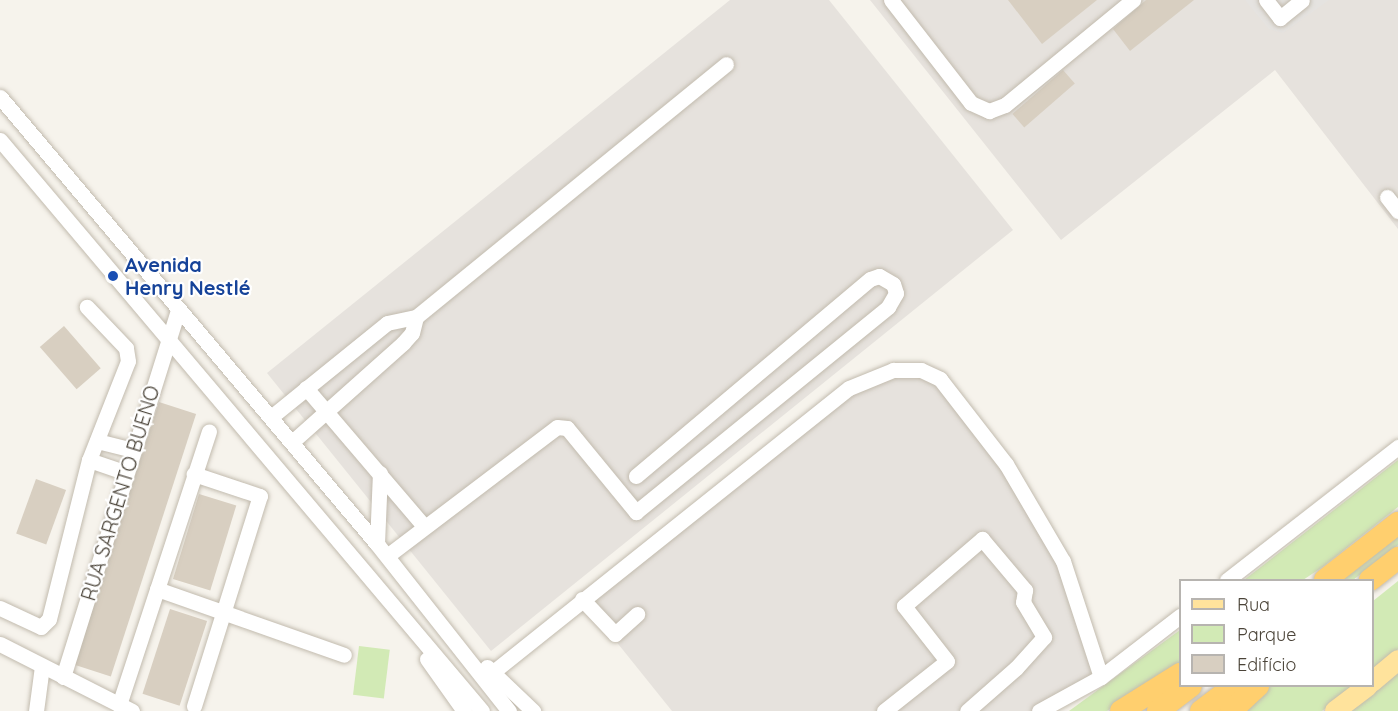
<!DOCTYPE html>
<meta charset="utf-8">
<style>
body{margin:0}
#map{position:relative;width:1398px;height:711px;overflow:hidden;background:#f6f3ec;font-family:Quicksand,sans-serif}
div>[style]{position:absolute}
.industrial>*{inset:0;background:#e6e2dd}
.green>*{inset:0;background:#d2eab5;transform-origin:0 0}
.parking>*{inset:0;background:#e5e3e0}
.building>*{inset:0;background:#d8cfc1;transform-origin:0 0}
.roads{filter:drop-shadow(0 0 2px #c2bbae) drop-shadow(0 0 2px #c2bbae)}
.minor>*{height:15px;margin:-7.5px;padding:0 7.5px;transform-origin:7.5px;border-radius:7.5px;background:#fff}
.major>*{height:20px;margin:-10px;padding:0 10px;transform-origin:10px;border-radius:10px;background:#ffe39c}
.highway>*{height:22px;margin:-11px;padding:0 11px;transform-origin:11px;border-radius:11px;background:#ffcf6e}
.dots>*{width:16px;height:16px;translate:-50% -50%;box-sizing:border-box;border:3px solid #fff;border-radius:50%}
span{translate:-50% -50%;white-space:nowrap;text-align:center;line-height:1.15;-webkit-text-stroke:4.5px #fff;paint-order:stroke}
.transit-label{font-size:20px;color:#164399;font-weight:700}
.left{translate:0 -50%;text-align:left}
.street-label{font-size:20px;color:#4b4439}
.legend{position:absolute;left:1179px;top:579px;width:195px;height:108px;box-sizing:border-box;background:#fff;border:2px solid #b7b4b0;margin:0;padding:8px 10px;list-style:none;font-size:18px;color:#4b4439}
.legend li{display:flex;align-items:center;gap:12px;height:30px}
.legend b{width:30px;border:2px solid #b7b4b0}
</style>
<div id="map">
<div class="industrial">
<div style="clip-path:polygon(730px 0,829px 0,1013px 230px,491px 651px,267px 373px)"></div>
<div style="clip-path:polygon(870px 0,1398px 0,1398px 229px,1275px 70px,1061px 240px)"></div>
<div style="clip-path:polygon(921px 365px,1045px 528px,1101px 677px,1040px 711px,672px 711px,582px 599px,849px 388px)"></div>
</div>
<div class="green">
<div style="clip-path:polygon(1398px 460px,1398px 507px,1324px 566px,1303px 580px,1244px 580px)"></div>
<div style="clip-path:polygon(1398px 533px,1398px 545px,1353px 580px,1338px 580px)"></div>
<div style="clip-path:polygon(1398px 581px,1398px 649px,1373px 671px,1373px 601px)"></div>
<div style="clip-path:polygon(1180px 630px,1180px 665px,1107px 711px,1069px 711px)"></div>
<div style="left:359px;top:646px;width:31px;height:49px;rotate:7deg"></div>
<div style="clip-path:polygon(1398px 671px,1398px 711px,1350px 711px)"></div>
<div style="clip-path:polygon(1267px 686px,1354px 686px,1322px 711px,1237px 711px)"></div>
</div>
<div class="parking">
<div style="clip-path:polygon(1245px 0,1329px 0,1283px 33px,1269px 29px)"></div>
</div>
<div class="building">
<div style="clip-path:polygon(1008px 0,1097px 0,1042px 44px)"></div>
<div style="clip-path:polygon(1146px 0,1194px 0,1130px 51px,1113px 29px)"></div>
<div style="left:1063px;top:70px;width:18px;height:67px;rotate:49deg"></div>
<div style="left:64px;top:326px;width:56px;height:32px;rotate:49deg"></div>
<div style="left:159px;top:402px;width:39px;height:276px;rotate:18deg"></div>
<div style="left:36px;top:479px;width:32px;height:58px;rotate:20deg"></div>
<div style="left:199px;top:494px;width:39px;height:89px;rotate:17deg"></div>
<div style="left:170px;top:609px;width:39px;height:89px;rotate:18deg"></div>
</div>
<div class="roads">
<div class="minor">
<div style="left:891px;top:0;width:130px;rotate:52.2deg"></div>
<div style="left:971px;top:103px;width:20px;rotate:24deg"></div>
<div style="left:989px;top:111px;width:17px;rotate:-21deg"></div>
<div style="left:1005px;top:105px;width:166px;rotate:-39.4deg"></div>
<div style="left:1266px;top:0;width:23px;rotate:52deg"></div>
<div style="left:1280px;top:18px;width:28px;rotate:-39deg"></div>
<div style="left:0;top:97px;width:585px;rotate:49.86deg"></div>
<div style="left:377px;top:544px;width:213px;rotate:51.7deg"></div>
<div style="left:0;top:140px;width:747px;rotate:49.83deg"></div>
<div style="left:1387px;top:197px;width:18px;rotate:52deg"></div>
<div style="left:306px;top:388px;width:182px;rotate:49.5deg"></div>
<div style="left:271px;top:417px;width:149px;rotate:-39deg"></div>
<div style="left:387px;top:323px;width:30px;rotate:-12deg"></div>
<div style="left:416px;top:317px;width:400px;rotate:-39.2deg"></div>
<div style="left:97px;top:441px;width:37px;rotate:14deg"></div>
<div style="left:292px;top:442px;width:149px;rotate:-41.7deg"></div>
<div style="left:403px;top:343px;width:13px;rotate:-48deg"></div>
<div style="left:412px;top:333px;width:16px;rotate:-76deg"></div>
<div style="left:89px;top:460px;width:39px;rotate:19deg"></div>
<div style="left:377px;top:544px;width:71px;rotate:-87.6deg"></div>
<div style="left:387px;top:556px;width:213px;rotate:-37.2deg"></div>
<div style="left:557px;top:427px;width:10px;rotate:6deg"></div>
<div style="left:567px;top:428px;width:109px;rotate:50.6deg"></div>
<div style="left:636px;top:512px;width:325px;rotate:-39.1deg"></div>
<div style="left:888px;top:307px;width:16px;rotate:-60deg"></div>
<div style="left:896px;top:293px;width:9px;rotate:-108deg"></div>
<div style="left:893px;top:284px;width:16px;rotate:-150deg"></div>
<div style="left:879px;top:276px;width:9px;rotate:162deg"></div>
<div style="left:870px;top:279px;width:306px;rotate:139.9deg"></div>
<div style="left:1227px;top:580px;width:217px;rotate:-37.9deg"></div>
<div style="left:157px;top:589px;width:198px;rotate:19.4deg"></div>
<div style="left:582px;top:599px;width:48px;rotate:46.7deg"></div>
<div style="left:615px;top:634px;width:30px;rotate:-42deg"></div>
<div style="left:0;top:608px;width:45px;rotate:24.9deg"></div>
<div style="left:41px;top:627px;width:11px;rotate:-45deg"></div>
<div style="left:49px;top:619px;width:164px;rotate:-75.9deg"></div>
<div style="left:89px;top:460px;width:106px;rotate:-68.5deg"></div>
<div style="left:128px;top:361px;width:13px;rotate:-99deg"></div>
<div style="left:126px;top:348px;width:57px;rotate:-133.6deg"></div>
<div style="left:0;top:644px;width:148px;rotate:26.9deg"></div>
<div style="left:427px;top:659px;width:64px;rotate:54.6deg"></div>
<div style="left:487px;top:667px;width:64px;rotate:43.7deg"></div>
<div style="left:493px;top:672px;width:455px;rotate:-38.6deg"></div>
<div style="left:849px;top:388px;width:48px;rotate:-22.2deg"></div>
<div style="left:893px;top:370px;width:28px"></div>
<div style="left:921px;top:370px;width:21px;rotate:25deg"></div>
<div style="left:940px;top:379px;width:108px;rotate:52.2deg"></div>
<div style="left:1006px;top:464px;width:113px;rotate:59.6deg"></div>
<div style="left:1063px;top:561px;width:122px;rotate:71.9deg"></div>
<div style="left:63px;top:677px;width:386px;rotate:-72.6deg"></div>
<div style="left:119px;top:705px;width:288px;rotate:-71.8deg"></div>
<div style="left:194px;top:706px;width:220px;rotate:-72.6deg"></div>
<div style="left:260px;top:496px;width:70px;rotate:-161.6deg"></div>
<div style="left:36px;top:711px;width:45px;rotate:-82.4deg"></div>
<div style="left:884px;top:711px;width:80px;rotate:-38.4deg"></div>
<div style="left:947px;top:661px;width:70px;rotate:-128deg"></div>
<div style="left:904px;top:606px;width:103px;rotate:-40.7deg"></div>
<div style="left:982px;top:539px;width:67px;rotate:49.9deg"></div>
<div style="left:1025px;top:590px;width:12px;rotate:99deg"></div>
<div style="left:1023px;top:602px;width:41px;rotate:59deg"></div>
<div style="left:1044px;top:637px;width:42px;rotate:132.1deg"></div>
<div style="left:1016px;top:668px;width:65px;rotate:138.7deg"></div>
<div style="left:1039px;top:711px;width:71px;rotate:-28.7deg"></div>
<div style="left:1101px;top:677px;width:100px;rotate:-37.7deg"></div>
</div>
<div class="major">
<div style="left:1372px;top:682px;width:34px;rotate:-40deg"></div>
<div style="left:1335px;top:711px;width:41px;rotate:-37.1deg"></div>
</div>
<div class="highway">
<div style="left:1325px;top:580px;width:93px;rotate:-38deg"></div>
<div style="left:1370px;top:580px;width:36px;rotate:-38deg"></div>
<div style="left:1121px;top:711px;width:70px;rotate:-32.1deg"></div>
<div style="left:1158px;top:711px;width:41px;rotate:-37.1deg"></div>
<div style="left:1201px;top:711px;width:41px;rotate:-37.1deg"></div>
<div style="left:1231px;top:711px;width:37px;rotate:-43deg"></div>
</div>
</div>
<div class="dots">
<div style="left:113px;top:276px;background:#1a4fb4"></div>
</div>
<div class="transit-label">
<span class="left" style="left:125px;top:276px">Avenida<br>Henry Nestlé</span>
</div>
<div class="street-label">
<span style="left:120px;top:493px;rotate:-73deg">RUA SARGENTO BUENO</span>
</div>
<ul class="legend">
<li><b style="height:8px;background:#ffe39c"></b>Rua</li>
<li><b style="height:16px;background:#d2eab5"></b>Parque</li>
<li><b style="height:16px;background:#d8cfc1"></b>Edifício</li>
</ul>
</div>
